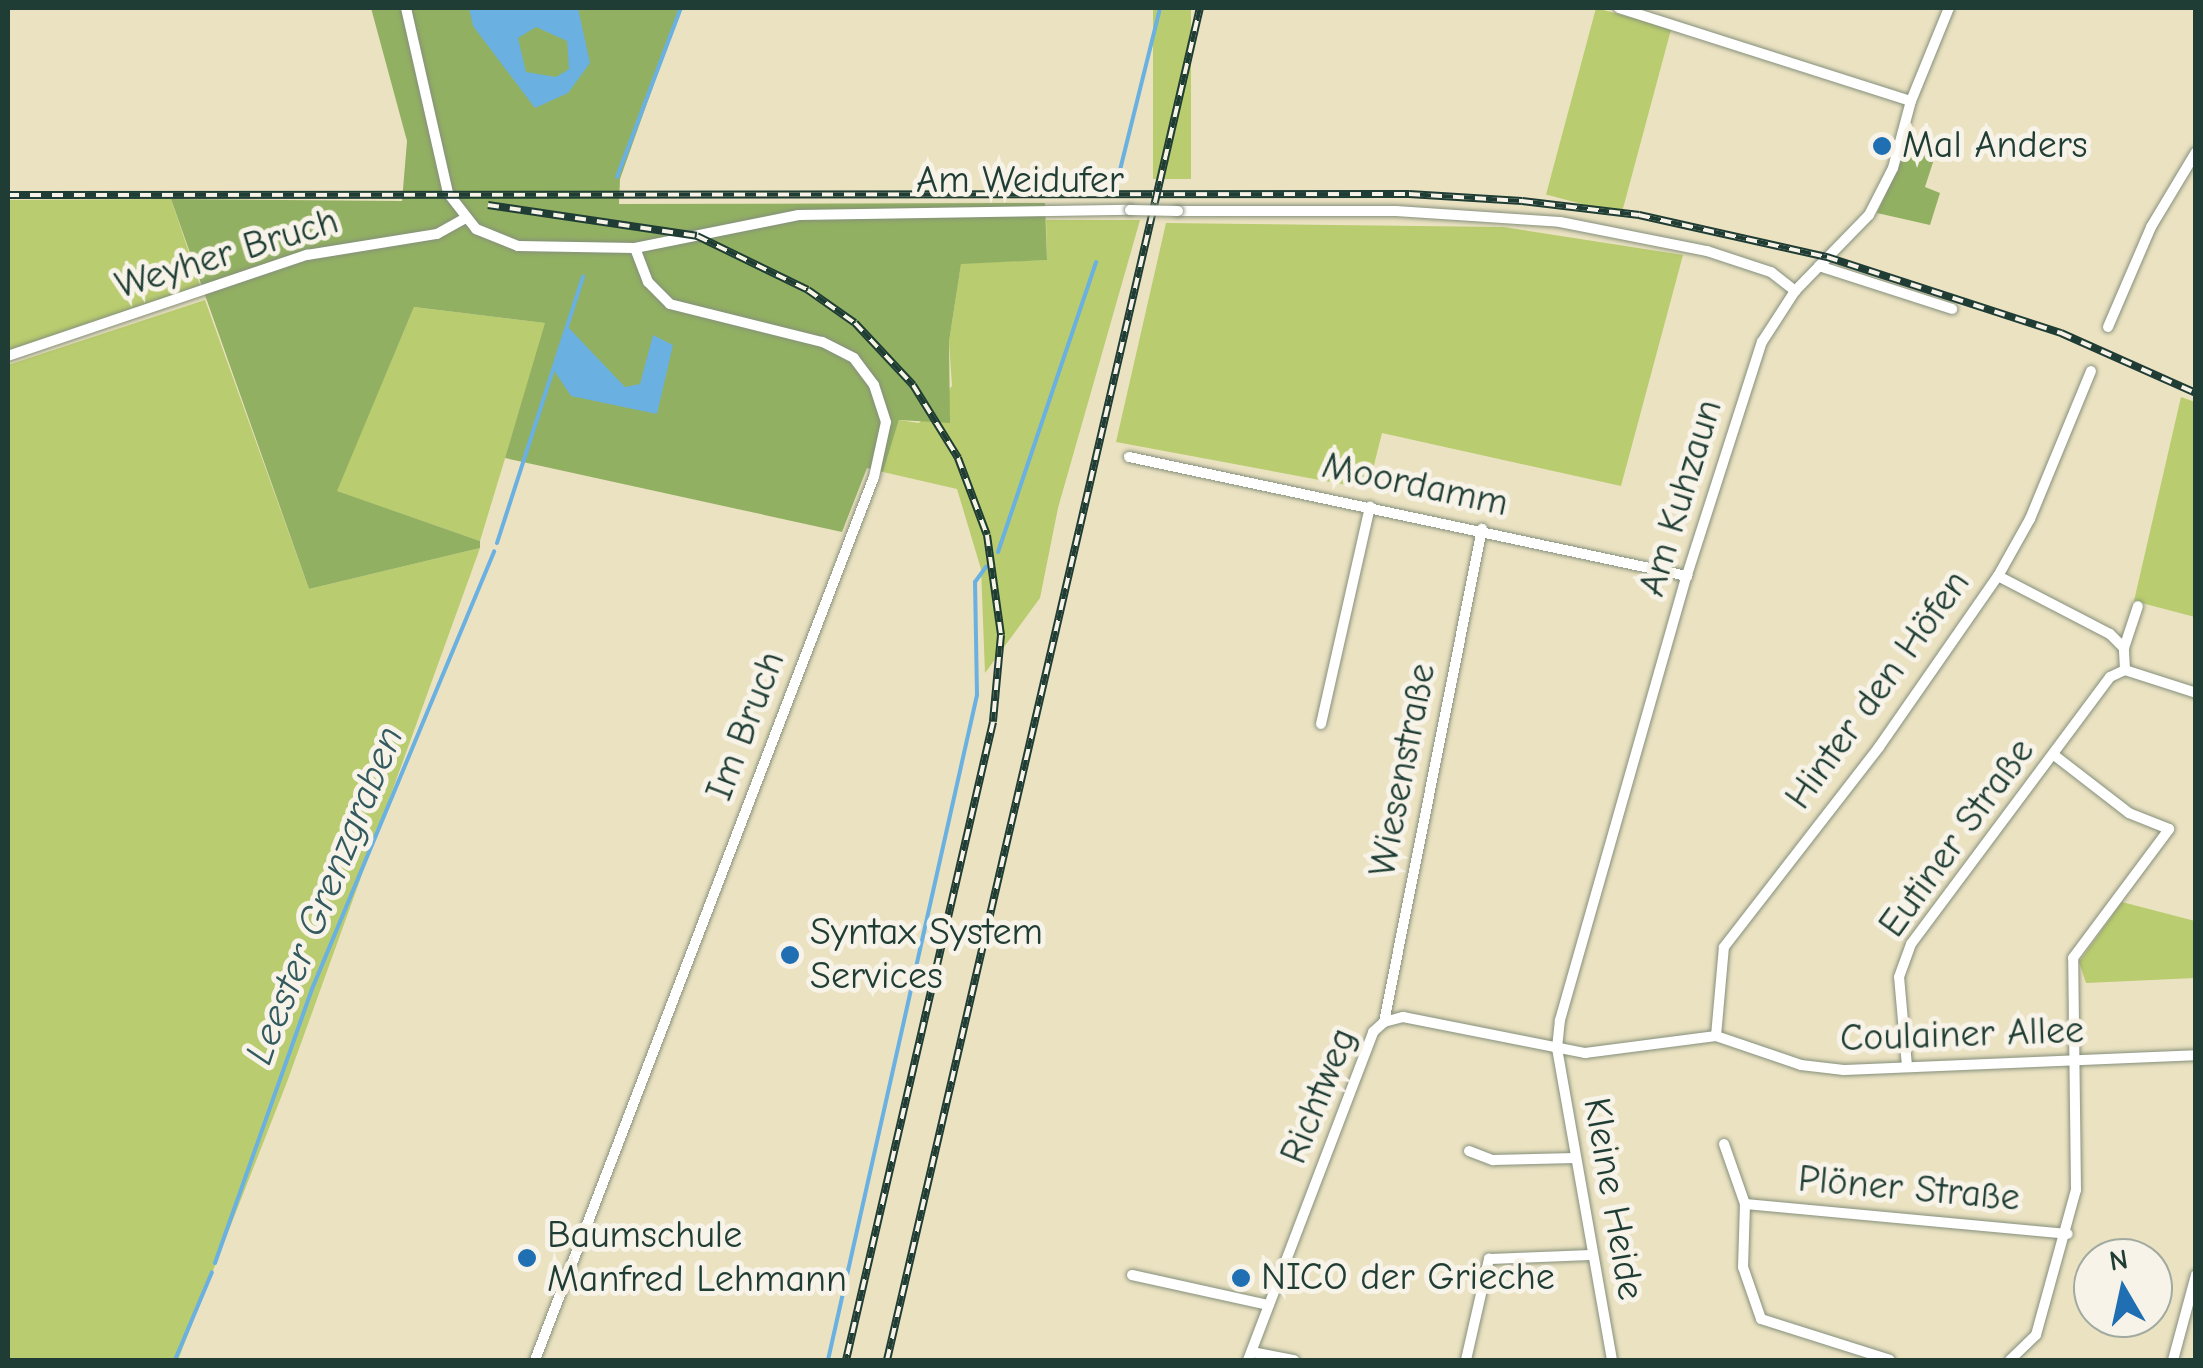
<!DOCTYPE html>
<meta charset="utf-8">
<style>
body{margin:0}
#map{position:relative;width:2203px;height:1368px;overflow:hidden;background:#ebe2c2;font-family:"Comic Neue",sans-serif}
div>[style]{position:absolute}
.green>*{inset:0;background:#b9cc6f;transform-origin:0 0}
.forest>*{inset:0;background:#92b062}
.water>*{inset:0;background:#6ab0e0}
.stream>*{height:4px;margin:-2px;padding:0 2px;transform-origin:2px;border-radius:2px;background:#6ab0e0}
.roads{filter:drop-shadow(0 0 2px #85907b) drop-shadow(0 0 2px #85907b)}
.minor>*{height:10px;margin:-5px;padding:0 5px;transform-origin:5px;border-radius:5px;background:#fff}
.rail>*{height:8px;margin-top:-4px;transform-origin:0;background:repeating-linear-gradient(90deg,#f7f3e8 0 11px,#1f3d34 0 22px);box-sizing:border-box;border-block:2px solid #1f3d34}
.bridges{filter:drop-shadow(0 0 2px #85907b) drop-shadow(0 0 2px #85907b)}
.minor-bridge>*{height:10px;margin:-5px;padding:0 5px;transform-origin:5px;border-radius:5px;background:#fff}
.dots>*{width:28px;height:28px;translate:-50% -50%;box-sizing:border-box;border:5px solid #f7f3e8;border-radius:50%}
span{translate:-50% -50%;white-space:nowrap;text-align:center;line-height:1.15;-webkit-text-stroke:10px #f7f3e8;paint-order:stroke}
.poi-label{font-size:38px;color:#1f3d34}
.left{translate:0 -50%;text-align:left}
.street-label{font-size:38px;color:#1f3d34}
.water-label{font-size:40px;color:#325a5f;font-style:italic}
.frame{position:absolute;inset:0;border:10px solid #1f3d34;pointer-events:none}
.north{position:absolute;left:2073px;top:1238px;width:100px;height:100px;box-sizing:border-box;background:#f7f3e8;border:2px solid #a1aaa0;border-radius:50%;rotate:351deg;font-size:28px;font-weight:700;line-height:40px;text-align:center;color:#1f3d34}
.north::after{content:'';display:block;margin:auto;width:35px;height:45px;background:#1f6fb2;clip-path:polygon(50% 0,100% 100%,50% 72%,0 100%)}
</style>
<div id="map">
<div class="green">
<div style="left:1153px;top:8px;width:38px;height:171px"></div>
<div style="left:1596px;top:8px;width:78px;height:193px;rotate:15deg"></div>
<div style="clip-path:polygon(171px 199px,202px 291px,8px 351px,8px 200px)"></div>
<div style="clip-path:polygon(1046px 220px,1140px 220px,1058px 508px,1040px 598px,985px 673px,981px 569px,957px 489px,883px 472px,899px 420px,919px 423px,952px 386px,949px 342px,961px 263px,1047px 260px)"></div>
<div style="clip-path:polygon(1166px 223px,1503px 227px,1683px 255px,1621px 486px,1382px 433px,1368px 489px,1116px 442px)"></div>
<div style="clip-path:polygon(205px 300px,309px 589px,480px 548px,287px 1082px,178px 1360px,8px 1360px,8px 365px)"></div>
<div style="clip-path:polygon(414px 307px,546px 323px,480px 541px,336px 491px)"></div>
<div style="clip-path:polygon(2181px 397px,2195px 402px,2195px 617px,2134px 601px)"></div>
<div style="clip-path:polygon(2122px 902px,2195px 921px,2195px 978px,2086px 983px,2079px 962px)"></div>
</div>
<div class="forest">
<div style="clip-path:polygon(371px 8px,681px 8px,620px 179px,619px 204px,1045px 203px,1047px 260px,961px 264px,949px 342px,950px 423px,899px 420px,883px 472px,867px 468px,842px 532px,505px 458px,545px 323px,414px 307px,337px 491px,480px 541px,480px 548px,309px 589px,171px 199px,402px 201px,407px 141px)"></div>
<div style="clip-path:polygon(1909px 144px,1936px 153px,1925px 187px,1940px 193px,1930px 225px,1877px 213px)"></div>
</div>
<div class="water">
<div style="clip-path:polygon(evenodd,469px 8px,578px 8px,590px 63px,568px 93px,535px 108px,473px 26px,469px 8px,536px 27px,567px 41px,569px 69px,556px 77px,526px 72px,518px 38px,536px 27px)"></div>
<div style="clip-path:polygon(568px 327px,625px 387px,640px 384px,653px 335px,673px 345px,657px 414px,571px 396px,553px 369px)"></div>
</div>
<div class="stream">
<div style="left:1120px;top:170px;width:167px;rotate:-76.1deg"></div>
<div style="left:617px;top:177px;width:181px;rotate:-69.3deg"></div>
<div style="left:497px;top:543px;width:280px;rotate:-72.1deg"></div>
<div style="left:998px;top:552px;width:306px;rotate:-71.3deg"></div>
<div style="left:215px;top:1263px;width:291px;rotate:-70.5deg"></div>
<div style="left:312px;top:989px;width:474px;rotate:-67.4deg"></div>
<div style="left:175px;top:1360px;width:95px;rotate:-67.2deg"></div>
<div style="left:828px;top:1360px;width:681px;rotate:-77.37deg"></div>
<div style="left:977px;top:695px;width:113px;rotate:-91deg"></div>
<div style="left:975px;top:582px;width:19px;rotate:-54deg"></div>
</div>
<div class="roads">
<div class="minor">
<div style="left:406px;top:8px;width:190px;rotate:77.2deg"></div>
<div style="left:448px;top:193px;width:46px;rotate:52.1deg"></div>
<div style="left:476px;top:229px;width:45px;rotate:22deg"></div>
<div style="left:518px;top:246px;width:117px;rotate:1deg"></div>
<div style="left:635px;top:248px;width:167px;rotate:-11.4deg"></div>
<div style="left:799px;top:215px;width:331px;rotate:-0.9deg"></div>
<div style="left:1619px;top:8px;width:306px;rotate:17.7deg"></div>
<div style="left:1178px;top:211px;width:218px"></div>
<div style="left:1396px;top:211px;width:164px;rotate:3.8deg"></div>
<div style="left:1560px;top:222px;width:150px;rotate:11.2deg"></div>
<div style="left:1707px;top:251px;width:67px;rotate:18.2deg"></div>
<div style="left:1771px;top:272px;width:31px;rotate:38deg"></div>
<div style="left:1819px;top:266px;width:140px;rotate:17.9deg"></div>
<div style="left:2108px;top:327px;width:109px;rotate:-66.7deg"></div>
<div style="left:2151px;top:227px;width:87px;rotate:-59deg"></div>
<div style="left:8px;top:356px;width:316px;rotate:-18.7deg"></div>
<div style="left:307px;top:255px;width:132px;rotate:-9.2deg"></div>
<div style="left:437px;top:234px;width:31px;rotate:-29deg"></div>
<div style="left:1129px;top:457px;width:571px;rotate:12.04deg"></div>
<div style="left:1998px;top:576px;width:126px;rotate:27.4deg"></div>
<div style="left:2110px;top:634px;width:20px;rotate:45deg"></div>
<div style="left:2125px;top:670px;width:75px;rotate:17.9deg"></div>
<div style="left:1321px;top:724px;width:223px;rotate:-77.3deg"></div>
<div style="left:1384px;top:1022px;width:503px;rotate:-78.76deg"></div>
<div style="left:1716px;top:1036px;width:89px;rotate:-84.9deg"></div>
<div style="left:1724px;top:947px;width:253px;rotate:-52.2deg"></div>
<div style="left:1879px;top:747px;width:208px;rotate:-55.2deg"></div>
<div style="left:1998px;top:576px;width:65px;rotate:-60.7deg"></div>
<div style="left:2030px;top:519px;width:160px;rotate:-67.6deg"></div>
<div style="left:1907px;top:1066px;width:89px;rotate:-95.1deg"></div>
<div style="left:1899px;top:977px;width:35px;rotate:-70deg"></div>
<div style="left:1911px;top:944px;width:333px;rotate:-53.3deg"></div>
<div style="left:2110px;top:677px;width:17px;rotate:-25deg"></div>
<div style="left:2125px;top:670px;width:22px;rotate:-93deg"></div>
<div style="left:2124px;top:648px;width:44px;rotate:-71.6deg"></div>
<div style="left:1724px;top:1144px;width:64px;rotate:70.7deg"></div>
<div style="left:1745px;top:1204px;width:63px;rotate:91.8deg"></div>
<div style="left:1743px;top:1267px;width:55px;rotate:70.9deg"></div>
<div style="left:1761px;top:1319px;width:135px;rotate:17.6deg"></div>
<div style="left:1469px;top:1151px;width:26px;rotate:21deg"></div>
<div style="left:1493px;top:1160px;width:82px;rotate:-1.4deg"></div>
<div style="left:1745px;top:1204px;width:324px;rotate:5.3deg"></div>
<div style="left:1132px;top:1275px;width:140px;rotate:12.4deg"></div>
<div style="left:1252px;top:1352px;width:43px;rotate:10.8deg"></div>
<div style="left:535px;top:1360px;width:946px;rotate:-69deg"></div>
<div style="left:874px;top:477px;width:56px;rotate:-77.7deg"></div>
<div style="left:886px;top:422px;width:39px;rotate:-108deg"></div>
<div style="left:874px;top:385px;width:34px;rotate:-127deg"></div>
<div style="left:854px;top:358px;width:36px;rotate:-153deg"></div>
<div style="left:822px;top:342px;width:157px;rotate:-166deg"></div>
<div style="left:670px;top:304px;width:31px;rotate:-135deg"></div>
<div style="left:648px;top:282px;width:36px;rotate:-111deg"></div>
<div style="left:1248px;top:1360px;width:351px;rotate:-69.1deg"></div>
<div style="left:1373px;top:1032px;width:15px;rotate:-42deg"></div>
<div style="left:1384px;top:1022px;width:20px;rotate:-15deg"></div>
<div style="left:1403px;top:1017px;width:186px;rotate:11.2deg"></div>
<div style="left:1585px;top:1053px;width:132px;rotate:-7.4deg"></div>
<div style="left:1716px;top:1036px;width:90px;rotate:18.8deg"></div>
<div style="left:1801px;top:1065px;width:43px;rotate:6.6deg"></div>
<div style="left:1844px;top:1070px;width:352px;rotate:-2.4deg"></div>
<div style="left:1466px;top:1360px;width:104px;rotate:-77.2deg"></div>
<div style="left:1489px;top:1259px;width:103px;rotate:-2.2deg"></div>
<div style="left:1612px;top:1360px;width:317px;rotate:-100deg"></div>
<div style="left:1557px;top:1048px;width:28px;rotate:-84deg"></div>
<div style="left:1560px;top:1020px;width:463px;rotate:-74.1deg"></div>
<div style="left:1687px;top:575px;width:245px;rotate:-72.2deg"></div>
<div style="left:1762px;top:342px;width:61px;rotate:-57.1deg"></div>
<div style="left:1795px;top:291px;width:106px;rotate:-45.8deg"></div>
<div style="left:1869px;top:215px;width:53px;rotate:-62.9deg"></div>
<div style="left:1893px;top:168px;width:69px;rotate:-75deg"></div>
<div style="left:1911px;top:101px;width:100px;rotate:-67.8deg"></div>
<div style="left:2010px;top:1360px;width:36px;rotate:-44deg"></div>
<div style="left:2036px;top:1335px;width:150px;rotate:-74.6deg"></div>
<div style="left:2076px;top:1190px;width:232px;rotate:-90.7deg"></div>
<div style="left:2073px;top:958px;width:161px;rotate:-53.3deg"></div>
<div style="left:2169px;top:829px;width:43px;rotate:-158.2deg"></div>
<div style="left:2129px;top:813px;width:95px;rotate:-142.3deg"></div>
<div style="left:2173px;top:1360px;width:88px;rotate:-74.9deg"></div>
</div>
</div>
<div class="rail">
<div style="left:8px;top:195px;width:1401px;rotate:-0.04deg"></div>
<div style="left:1409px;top:194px;width:113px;rotate:3.5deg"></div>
<div style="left:1522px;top:201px;width:118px;rotate:6.8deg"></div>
<div style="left:1639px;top:215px;width:193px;rotate:12.6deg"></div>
<div style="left:1827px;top:257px;width:246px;rotate:18deg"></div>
<div style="left:2061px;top:333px;width:148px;rotate:24deg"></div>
<div style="left:488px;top:205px;width:211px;rotate:8.4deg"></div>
<div style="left:697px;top:236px;width:123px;rotate:25.9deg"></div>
<div style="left:808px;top:290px;width:57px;rotate:35.1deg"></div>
<div style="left:855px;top:323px;width:85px;rotate:46.9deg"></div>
<div style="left:913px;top:385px;width:86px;rotate:58.3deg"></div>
<div style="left:958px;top:458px;width:82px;rotate:69.4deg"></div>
<div style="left:987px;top:535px;width:101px;rotate:82deg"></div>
<div style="left:1001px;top:635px;width:87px;rotate:95.3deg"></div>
<div style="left:993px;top:722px;width:655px;rotate:102.97deg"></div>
<div style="left:887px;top:1360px;width:1388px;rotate:-76.97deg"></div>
</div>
<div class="bridges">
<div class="minor-bridge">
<div style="left:1130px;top:210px;width:48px;rotate:1.2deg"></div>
</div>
</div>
<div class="dots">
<div style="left:1882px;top:146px;background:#1f6fb2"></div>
<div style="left:790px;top:955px;background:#1f6fb2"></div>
<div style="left:527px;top:1258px;background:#1f6fb2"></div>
<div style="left:1241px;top:1278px;background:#1f6fb2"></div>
</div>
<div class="poi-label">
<span class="left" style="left:1902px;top:146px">Mal Anders</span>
<span class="left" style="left:810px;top:955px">Syntax System<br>Services</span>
<span class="left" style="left:547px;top:1258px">Baumschule<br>Manfred Lehmann</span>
<span class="left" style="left:1261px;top:1278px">NICO der Grieche</span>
</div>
<div class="street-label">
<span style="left:1020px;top:181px">Am Weidufer</span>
<span style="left:227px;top:254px;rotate:-17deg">Weyher Bruch</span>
<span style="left:1415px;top:485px;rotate:12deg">Moordamm</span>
<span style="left:1681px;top:498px;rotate:-73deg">Am Kuhzaun</span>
<span style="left:1878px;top:690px;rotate:-54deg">Hinter den Höfen</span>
<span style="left:746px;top:726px;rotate:-69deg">Im Bruch</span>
<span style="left:1403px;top:770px;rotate:-79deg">Wiesenstraße</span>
<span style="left:1957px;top:838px;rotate:-54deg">Eutiner Straße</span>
<span style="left:1962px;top:1035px;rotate:-2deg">Coulainer Allee</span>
<span style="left:1319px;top:1096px;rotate:-68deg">Richtweg</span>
<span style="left:1909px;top:1189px;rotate:5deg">Plöner Straße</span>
<span style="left:1613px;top:1199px;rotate:80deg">Kleine Heide</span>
</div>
<div class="water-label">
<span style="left:324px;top:895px;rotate:-68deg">Leester Grenzgraben</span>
</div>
<div class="frame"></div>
<div class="north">N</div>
</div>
